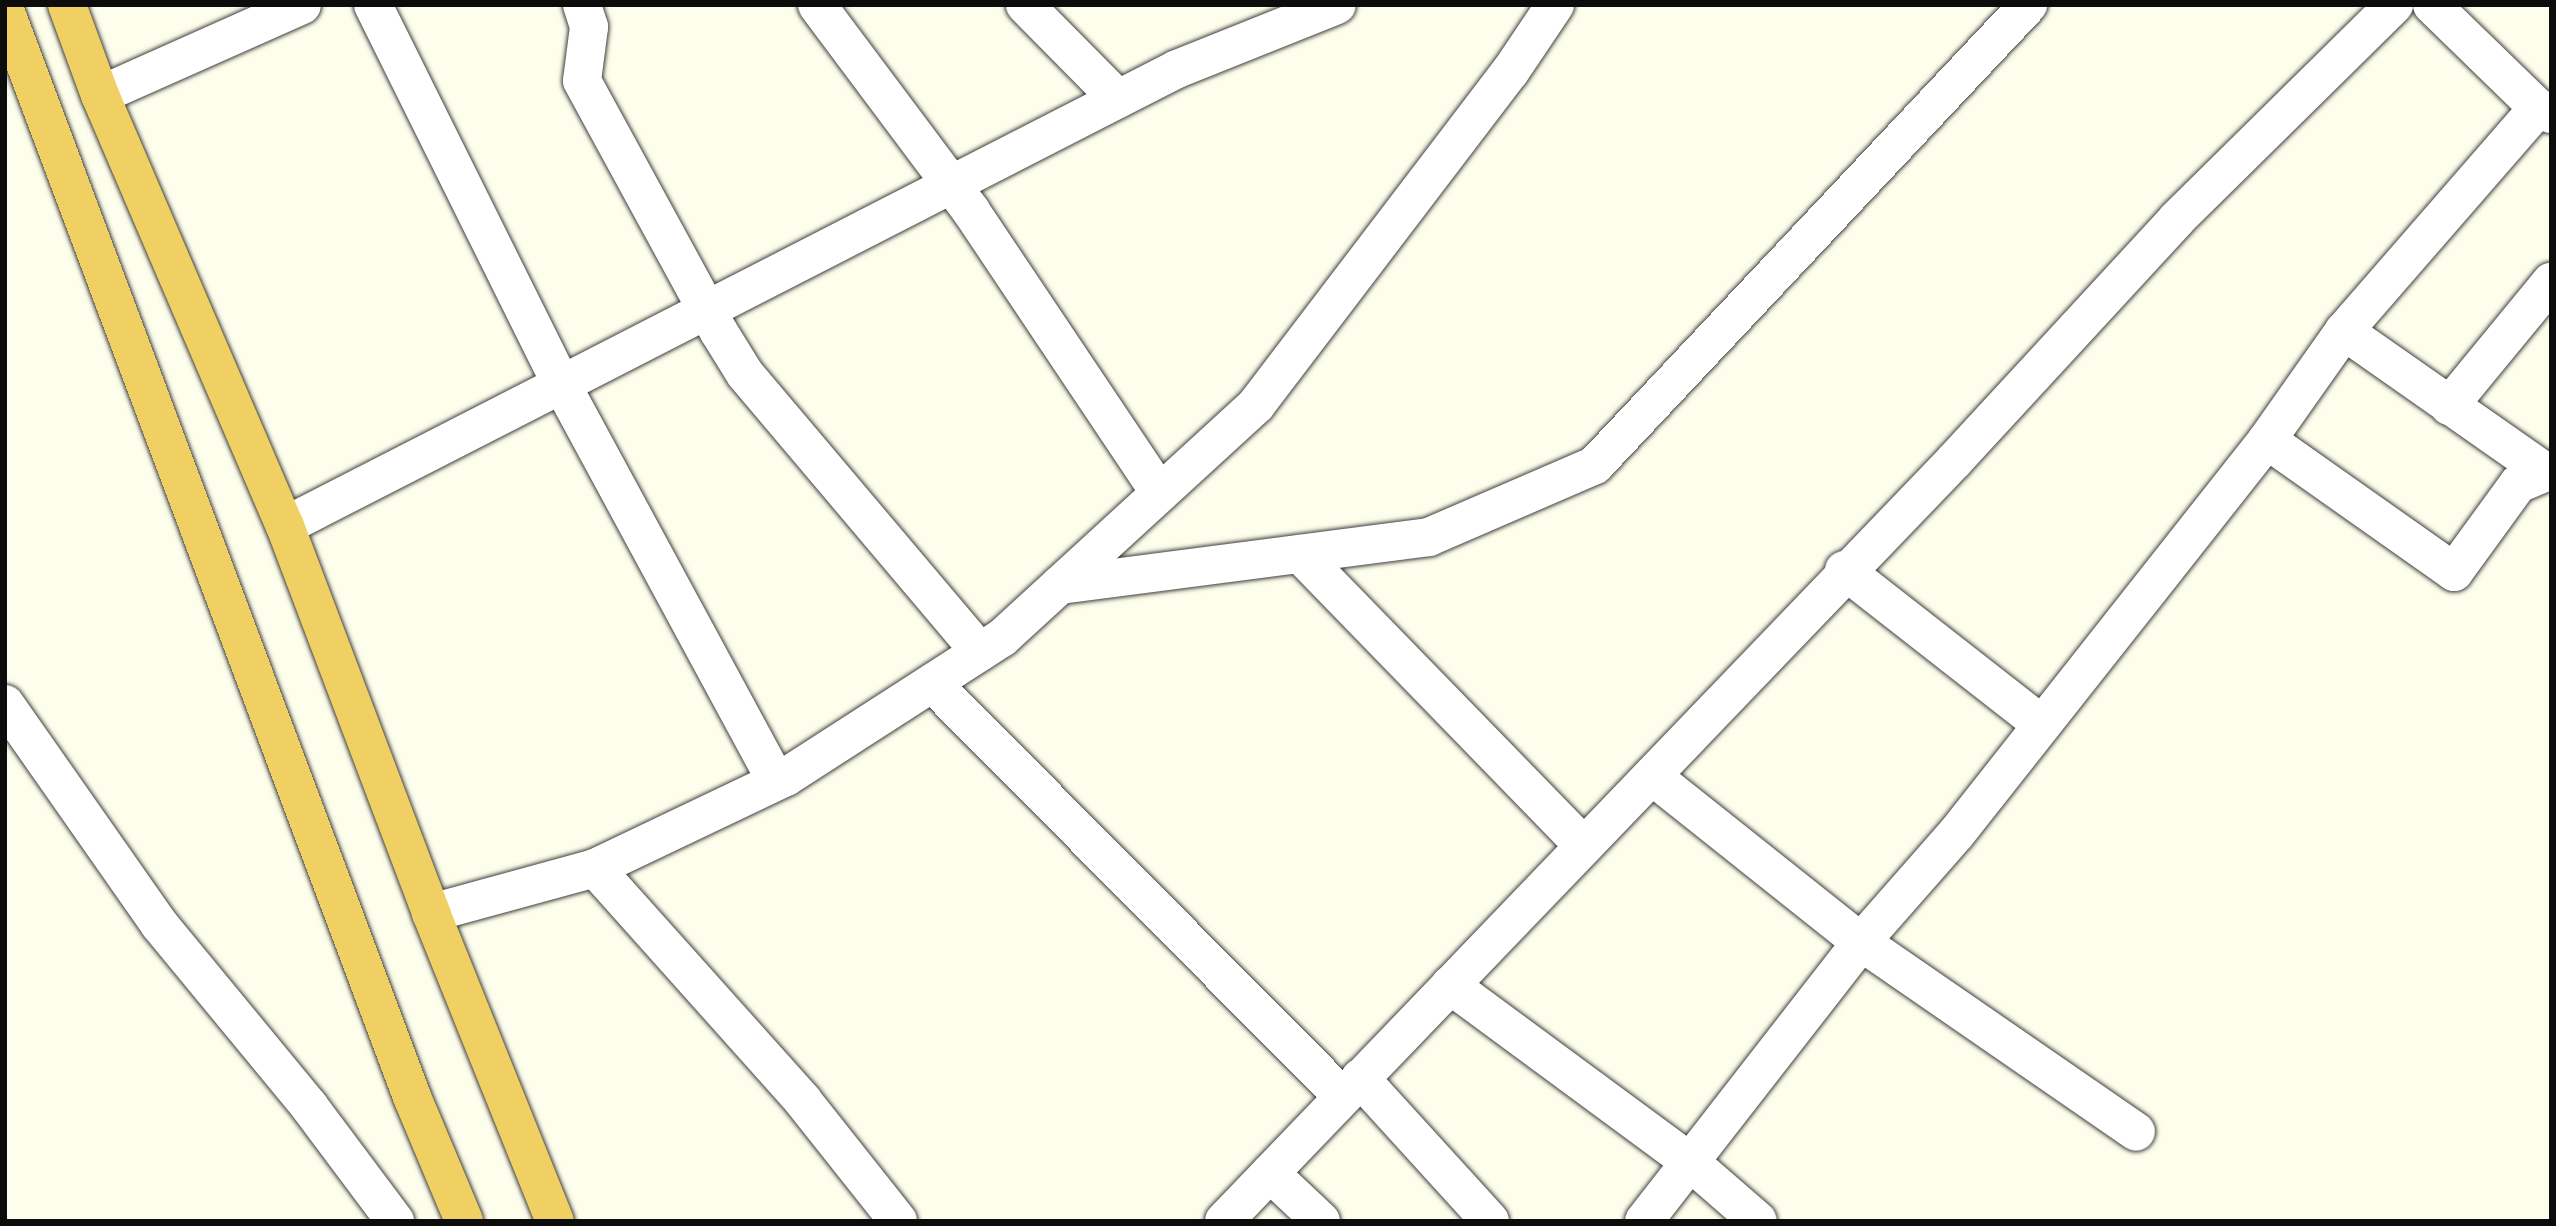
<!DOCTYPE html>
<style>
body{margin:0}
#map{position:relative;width:2556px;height:1226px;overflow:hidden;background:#fefeec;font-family:"Noto Serif",serif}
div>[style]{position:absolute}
.roads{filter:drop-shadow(0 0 2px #3f3f3f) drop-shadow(0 0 2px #3f3f3f)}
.minor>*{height:38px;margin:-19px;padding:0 19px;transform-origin:19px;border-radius:19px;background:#fff}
.trunk>*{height:38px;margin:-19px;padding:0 19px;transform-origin:19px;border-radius:19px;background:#f0d062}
span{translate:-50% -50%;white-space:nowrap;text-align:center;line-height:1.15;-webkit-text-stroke:7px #fff;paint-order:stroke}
.frame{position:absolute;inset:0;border:7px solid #0c0c0c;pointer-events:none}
</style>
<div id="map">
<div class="roads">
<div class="minor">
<div style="left:373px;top:5px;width:427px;rotate:63.6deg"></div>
<div style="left:563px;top:387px;width:448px;rotate:61.6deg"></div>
<div style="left:582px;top:5px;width:23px;rotate:72deg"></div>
<div style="left:589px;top:27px;width:54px;rotate:97.4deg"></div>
<div style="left:582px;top:81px;width:286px;rotate:61.4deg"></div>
<div style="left:719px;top:332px;width:49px;rotate:58.2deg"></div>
<div style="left:745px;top:374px;width:364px;rotate:49.8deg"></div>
<div style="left:817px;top:5px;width:257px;rotate:53.2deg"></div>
<div style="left:971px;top:211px;width:339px;rotate:56.2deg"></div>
<div style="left:1025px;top:5px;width:132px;rotate:45.3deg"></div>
<div style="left:2432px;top:5px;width:148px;rotate:44.2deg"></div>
<div style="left:2538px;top:108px;width:14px;rotate:25deg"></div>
<div style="left:100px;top:95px;width:221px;rotate:-24deg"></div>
<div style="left:2344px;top:331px;width:246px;rotate:35deg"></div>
<div style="left:2449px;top:406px;width:161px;rotate:-50.6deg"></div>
<div style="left:2267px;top:440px;width:229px;rotate:35.2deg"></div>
<div style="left:2454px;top:572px;width:109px;rotate:-54deg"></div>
<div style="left:2518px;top:484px;width:36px;rotate:-23deg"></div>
<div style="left:285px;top:526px;width:1002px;rotate:-27.13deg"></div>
<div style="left:1177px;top:69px;width:172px;rotate:-21.8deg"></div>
<div style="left:1300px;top:554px;width:407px;rotate:45.8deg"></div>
<div style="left:1844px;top:570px;width:249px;rotate:38deg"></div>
<div style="left:1060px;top:585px;width:372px;rotate:-7.4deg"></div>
<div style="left:1429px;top:537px;width:181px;rotate:-23.4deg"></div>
<div style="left:1595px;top:465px;width:632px;rotate:-46.73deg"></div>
<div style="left:932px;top:683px;width:582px;rotate:45.21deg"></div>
<div style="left:5px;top:704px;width:269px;rotate:55deg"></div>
<div style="left:159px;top:924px;width:236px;rotate:50.5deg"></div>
<div style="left:309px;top:1106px;width:144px;rotate:53.2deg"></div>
<div style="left:1652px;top:776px;width:267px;rotate:38.5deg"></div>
<div style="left:1861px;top:942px;width:334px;rotate:34.6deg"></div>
<div style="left:595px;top:868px;width:312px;rotate:48.2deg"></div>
<div style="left:803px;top:1101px;width:153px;rotate:51.6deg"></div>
<div style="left:431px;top:913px;width:170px;rotate:-15.3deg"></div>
<div style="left:595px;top:868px;width:212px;rotate:-25.5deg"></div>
<div style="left:786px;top:777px;width:257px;rotate:-32.8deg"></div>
<div style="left:1002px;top:638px;width:345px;rotate:-42.5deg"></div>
<div style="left:1256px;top:405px;width:419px;rotate:-52.7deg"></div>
<div style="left:1510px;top:72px;width:81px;rotate:-56.1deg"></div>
<div style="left:1450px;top:985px;width:297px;rotate:36.4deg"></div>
<div style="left:1689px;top:1161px;width:91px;rotate:41deg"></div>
<div style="left:1360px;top:1078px;width:193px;rotate:47.7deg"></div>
<div style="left:1270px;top:1173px;width:70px;rotate:43.3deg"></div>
<div style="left:1224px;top:1221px;width:1054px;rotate:-46.15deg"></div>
<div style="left:1954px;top:461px;width:329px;rotate:-47.3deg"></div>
<div style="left:2177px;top:219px;width:305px;rotate:-44.6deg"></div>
<div style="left:1644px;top:1221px;width:353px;rotate:-52.1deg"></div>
<div style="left:1861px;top:942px;width:144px;rotate:-48.7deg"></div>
<div style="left:1956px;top:834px;width:502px;rotate:-51.71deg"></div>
<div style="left:2267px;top:440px;width:133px;rotate:-54.8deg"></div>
<div style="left:2344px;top:331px;width:296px;rotate:-49deg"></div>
</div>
<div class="trunk">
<div style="left:67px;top:5px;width:96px;rotate:69.9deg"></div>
<div style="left:100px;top:95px;width:469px;rotate:66.8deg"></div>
<div style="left:285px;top:526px;width:414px;rotate:69.3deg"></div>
<div style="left:431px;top:913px;width:332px;rotate:68.1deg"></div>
<div style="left:5px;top:10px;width:1161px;rotate:69.47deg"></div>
<div style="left:412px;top:1097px;width:134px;rotate:67.2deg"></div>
</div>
</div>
<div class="frame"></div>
</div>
